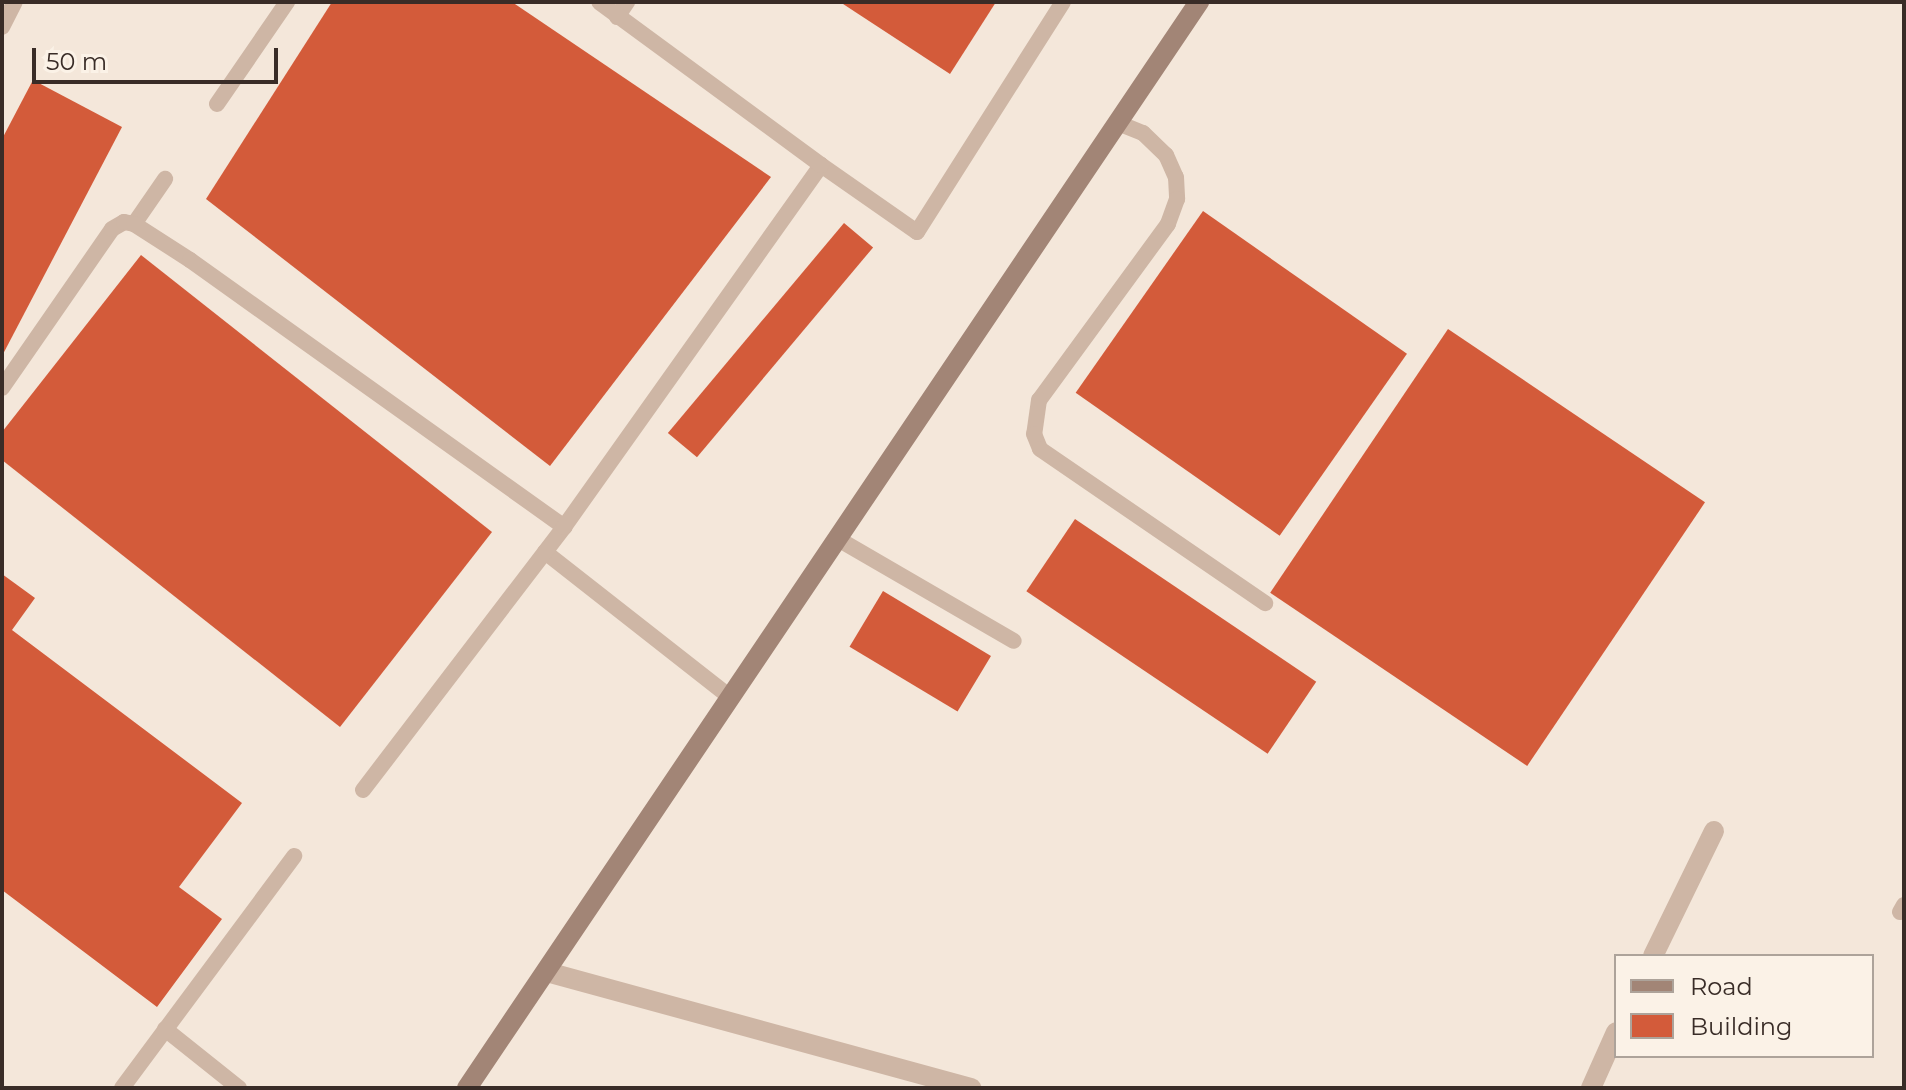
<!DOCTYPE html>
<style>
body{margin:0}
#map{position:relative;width:1906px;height:1090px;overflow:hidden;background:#f4e7da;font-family:Montserrat,sans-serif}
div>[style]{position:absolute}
.building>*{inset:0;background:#d35b3a;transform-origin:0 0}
.lane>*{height:16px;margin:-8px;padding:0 8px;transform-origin:8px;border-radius:8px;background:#ceb6a5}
.street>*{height:20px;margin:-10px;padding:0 10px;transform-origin:10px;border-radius:10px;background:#ceb6a5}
.secondary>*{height:20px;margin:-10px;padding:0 10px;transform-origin:10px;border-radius:10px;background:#a28576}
span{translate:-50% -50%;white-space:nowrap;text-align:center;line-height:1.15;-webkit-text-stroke:6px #fbf2e7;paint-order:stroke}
.frame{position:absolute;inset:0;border:4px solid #392c27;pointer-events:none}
.legend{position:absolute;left:1614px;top:954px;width:260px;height:104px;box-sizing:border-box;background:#fbf2e7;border:2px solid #ada39a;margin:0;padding:10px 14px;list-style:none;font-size:24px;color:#392c27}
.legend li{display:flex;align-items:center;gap:16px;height:40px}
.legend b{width:40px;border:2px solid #ada39a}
.scale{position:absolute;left:32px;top:48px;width:246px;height:36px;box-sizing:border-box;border:4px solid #392c27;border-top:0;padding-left:10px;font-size:24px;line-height:28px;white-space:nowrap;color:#392c27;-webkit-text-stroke:6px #fbf2e7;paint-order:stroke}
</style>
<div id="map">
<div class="building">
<div style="clip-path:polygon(332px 2px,512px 2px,771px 177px,550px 466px,206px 199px)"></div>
<div style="clip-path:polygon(840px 2px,996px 2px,950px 74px)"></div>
<div style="clip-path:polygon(33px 80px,122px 127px,2px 356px,2px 139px)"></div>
<div style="left:1203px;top:211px;width:249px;height:222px;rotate:35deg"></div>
<div style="left:844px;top:223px;width:38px;height:274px;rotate:40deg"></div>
<div style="clip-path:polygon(141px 255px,492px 532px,340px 727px,2px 460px,2px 432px)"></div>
<div style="left:1448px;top:329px;width:310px;height:318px;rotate:34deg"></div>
<div style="left:1075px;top:519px;width:291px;height:87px;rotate:34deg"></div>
<div style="clip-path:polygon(2px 574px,35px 598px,12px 630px,242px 803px,179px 887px,222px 919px,157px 1007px,2px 890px)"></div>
<div style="left:883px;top:591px;width:126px;height:65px;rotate:31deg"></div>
</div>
<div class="lane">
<div style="left:617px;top:17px;width:18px;rotate:-56deg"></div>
<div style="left:2px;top:27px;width:28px;rotate:-63deg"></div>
<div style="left:217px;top:104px;width:124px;rotate:-55.5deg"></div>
<div style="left:1118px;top:123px;width:27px;rotate:22deg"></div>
<div style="left:1143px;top:133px;width:32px;rotate:44deg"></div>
<div style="left:1166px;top:155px;width:24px;rotate:66deg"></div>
<div style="left:1176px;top:177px;width:22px;rotate:87deg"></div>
<div style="left:1177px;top:199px;width:27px;rotate:110deg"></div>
<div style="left:1168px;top:224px;width:218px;rotate:126.2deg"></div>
<div style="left:1039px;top:400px;width:34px;rotate:98deg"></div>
<div style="left:1034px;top:434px;width:16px;rotate:68deg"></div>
<div style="left:1040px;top:449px;width:273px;rotate:34.4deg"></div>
<div style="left:821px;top:165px;width:117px;rotate:34.9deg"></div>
<div style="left:917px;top:232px;width:272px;rotate:-57.6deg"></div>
<div style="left:134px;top:224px;width:55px;rotate:-55.4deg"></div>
<div style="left:2px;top:388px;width:193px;rotate:-55.3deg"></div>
<div style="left:112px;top:229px;width:14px;rotate:-30deg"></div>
<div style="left:124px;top:222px;width:10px;rotate:11deg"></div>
<div style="left:134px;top:224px;width:67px;rotate:32.7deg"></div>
<div style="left:190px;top:260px;width:460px;rotate:35.5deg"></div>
<div style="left:838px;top:539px;width:203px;rotate:30.1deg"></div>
<div style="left:545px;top:552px;width:236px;rotate:38.1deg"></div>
<div style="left:363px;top:790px;width:331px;rotate:-52.6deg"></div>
<div style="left:564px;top:527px;width:444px;rotate:-54.6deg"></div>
<div style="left:821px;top:165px;width:275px;rotate:-143.7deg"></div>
<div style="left:1900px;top:912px;width:8px;rotate:-60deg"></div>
<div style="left:165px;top:1029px;width:95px;rotate:38.6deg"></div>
<div style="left:122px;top:1088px;width:289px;rotate:-53.4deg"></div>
</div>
<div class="street">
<div style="left:1653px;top:956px;width:139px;rotate:-64deg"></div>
<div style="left:547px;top:972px;width:440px;rotate:15.3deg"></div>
<div style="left:1591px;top:1088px;width:61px;rotate:-65.9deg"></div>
</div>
<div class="secondary">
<div style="left:467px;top:1088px;width:1310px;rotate:-56.02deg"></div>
</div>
<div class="frame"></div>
<ul class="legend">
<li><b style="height:10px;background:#a28576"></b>Road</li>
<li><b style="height:22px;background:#d35b3a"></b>Building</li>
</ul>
<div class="scale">50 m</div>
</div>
